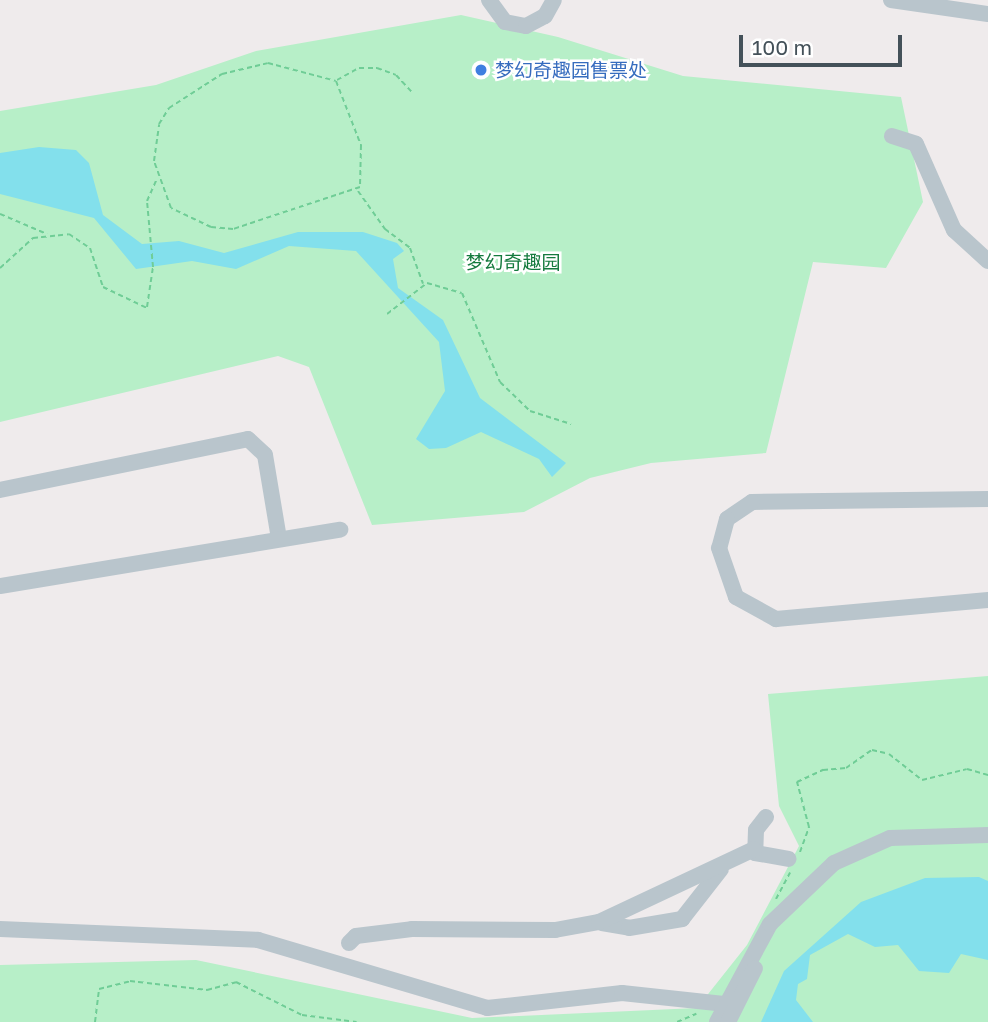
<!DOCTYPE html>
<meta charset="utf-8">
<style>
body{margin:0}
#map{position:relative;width:988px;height:1022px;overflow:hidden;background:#efebec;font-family:"Golos Text","Noto Sans SC",sans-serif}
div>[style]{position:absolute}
.green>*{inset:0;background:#b7efc8}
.water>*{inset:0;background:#83e0ec}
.path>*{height:2px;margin-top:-1px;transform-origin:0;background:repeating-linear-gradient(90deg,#6fcd96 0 5px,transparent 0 8.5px)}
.minor>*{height:16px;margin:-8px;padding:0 8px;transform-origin:8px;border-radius:8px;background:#b9c5cc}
.dots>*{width:19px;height:19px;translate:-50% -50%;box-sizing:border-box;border:4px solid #fff;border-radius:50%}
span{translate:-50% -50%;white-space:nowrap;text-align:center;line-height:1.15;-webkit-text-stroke:5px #fff;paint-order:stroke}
.shop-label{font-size:19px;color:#366cbe}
.left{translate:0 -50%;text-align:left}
.park-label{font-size:19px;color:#157a3e}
.scale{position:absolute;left:739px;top:35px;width:163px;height:32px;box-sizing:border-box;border:4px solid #445159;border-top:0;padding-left:9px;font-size:21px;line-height:24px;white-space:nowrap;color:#445159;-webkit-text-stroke:5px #fff;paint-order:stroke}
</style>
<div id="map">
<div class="green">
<div style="clip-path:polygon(461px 15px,558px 37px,683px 76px,901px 97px,923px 202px,886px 268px,813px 262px,766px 453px,651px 463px,590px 478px,524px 512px,372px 525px,309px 367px,278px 356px,0 422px,0 111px,156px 85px,256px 51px)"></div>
<div style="clip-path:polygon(988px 676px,988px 1022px,0 1022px,0 965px,196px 960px,472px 1018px,697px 1008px,747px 945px,799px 846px,779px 806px,768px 694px)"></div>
</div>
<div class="water">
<div style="clip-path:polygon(39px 147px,76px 150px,89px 163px,103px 215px,142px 244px,179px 241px,224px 253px,298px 232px,363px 232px,397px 243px,404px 251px,393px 259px,398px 288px,443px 320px,480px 398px,566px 463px,552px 477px,539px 459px,481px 432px,446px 448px,429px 449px,416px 439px,445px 391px,439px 342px,356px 251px,289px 246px,236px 269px,192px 261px,136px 269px,94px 218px,0 194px,0 153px)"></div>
<div style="clip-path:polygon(979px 877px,988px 881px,988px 960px,961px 954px,949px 973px,919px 971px,898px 945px,875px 947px,848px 934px,810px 955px,807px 979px,798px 984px,796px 1000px,813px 1022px,761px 1022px,784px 971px,861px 902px,925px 878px)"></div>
</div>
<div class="path">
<div style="left:268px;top:63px;width:70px;rotate:14.8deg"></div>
<div style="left:336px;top:81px;width:69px;rotate:68.7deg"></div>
<div style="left:361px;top:145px;width:42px;rotate:91.4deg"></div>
<div style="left:360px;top:187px;width:134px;rotate:161.7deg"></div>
<div style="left:233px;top:229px;width:22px;rotate:-175deg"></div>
<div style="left:211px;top:227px;width:44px;rotate:-154.6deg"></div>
<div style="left:171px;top:208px;width:50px;rotate:-109.9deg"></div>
<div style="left:154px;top:161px;width:37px;rotate:-82deg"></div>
<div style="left:159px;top:124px;width:19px;rotate:-58deg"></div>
<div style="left:169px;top:108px;width:63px;rotate:-32.7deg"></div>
<div style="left:222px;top:74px;width:47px;rotate:-13.4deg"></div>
<div style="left:337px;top:80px;width:25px;rotate:-29deg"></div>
<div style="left:359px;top:68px;width:18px"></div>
<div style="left:377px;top:68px;width:20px;rotate:20deg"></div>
<div style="left:396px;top:75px;width:23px;rotate:47deg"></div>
<div style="left:358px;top:191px;width:47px;rotate:54.6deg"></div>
<div style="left:385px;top:229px;width:31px;rotate:37deg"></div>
<div style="left:410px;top:248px;width:38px;rotate:70deg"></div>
<div style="left:0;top:214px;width:51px;rotate:23.1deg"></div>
<div style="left:0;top:268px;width:45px;rotate:-42.3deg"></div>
<div style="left:33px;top:238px;width:36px;rotate:-6deg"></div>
<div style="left:69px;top:234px;width:25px;rotate:34deg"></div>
<div style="left:90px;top:248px;width:41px;rotate:71.6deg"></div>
<div style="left:103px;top:287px;width:49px;rotate:25.5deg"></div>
<div style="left:147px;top:307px;width:40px;rotate:-81.5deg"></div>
<div style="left:153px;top:267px;width:66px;rotate:-95.2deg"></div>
<div style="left:147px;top:201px;width:24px;rotate:-66deg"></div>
<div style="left:387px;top:314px;width:51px;rotate:-37.8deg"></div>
<div style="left:427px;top:283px;width:36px;rotate:16deg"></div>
<div style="left:462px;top:293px;width:97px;rotate:66.9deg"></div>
<div style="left:500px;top:382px;width:42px;rotate:44deg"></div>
<div style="left:530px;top:411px;width:43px;rotate:17.6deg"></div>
<div style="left:800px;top:852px;width:27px;rotate:-70deg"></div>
<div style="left:809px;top:827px;width:47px;rotate:-104.9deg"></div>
<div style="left:797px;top:782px;width:29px;rotate:-25deg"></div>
<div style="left:823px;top:770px;width:23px;rotate:-5deg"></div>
<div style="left:846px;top:768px;width:32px;rotate:-35deg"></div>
<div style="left:872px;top:750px;width:17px;rotate:13deg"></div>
<div style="left:889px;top:754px;width:42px;rotate:38.2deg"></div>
<div style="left:922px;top:780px;width:46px;rotate:-13.7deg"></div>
<div style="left:967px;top:769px;width:22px;rotate:16deg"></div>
<div style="left:776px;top:899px;width:30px;rotate:-62deg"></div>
<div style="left:95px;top:1022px;width:33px;rotate:-83deg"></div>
<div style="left:99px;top:989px;width:32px;rotate:-14deg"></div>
<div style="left:130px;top:981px;width:78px;rotate:6.7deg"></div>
<div style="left:207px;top:990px;width:30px;rotate:-15deg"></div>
<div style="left:236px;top:982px;width:74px;rotate:26.6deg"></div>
<div style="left:302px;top:1015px;width:55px;rotate:7.3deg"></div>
<div style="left:677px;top:1022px;width:21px;rotate:-23deg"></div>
</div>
<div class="minor">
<div style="left:489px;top:0;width:27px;rotate:54deg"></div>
<div style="left:505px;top:22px;width:21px;rotate:11deg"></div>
<div style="left:526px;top:26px;width:21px;rotate:-28deg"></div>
<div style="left:545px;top:16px;width:18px;rotate:-61deg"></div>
<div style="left:891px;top:0;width:98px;rotate:8.2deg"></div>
<div style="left:892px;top:136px;width:25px;rotate:18deg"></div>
<div style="left:916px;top:144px;width:94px;rotate:66.2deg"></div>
<div style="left:954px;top:230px;width:46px;rotate:42.4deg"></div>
<div style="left:0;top:490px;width:253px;rotate:-11.6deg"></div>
<div style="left:248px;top:439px;width:23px;rotate:43deg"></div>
<div style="left:265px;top:455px;width:85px;rotate:80.5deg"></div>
<div style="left:988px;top:499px;width:236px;rotate:179.3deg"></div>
<div style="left:752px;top:502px;width:30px;rotate:146deg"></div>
<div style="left:727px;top:519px;width:30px;rotate:105deg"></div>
<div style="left:719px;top:548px;width:52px;rotate:70.9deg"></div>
<div style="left:736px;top:597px;width:46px;rotate:28.8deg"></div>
<div style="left:776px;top:619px;width:213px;rotate:-5.1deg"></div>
<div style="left:0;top:586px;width:345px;rotate:-9.4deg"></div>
<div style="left:766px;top:817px;width:16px;rotate:128deg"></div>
<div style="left:756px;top:830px;width:23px;rotate:92deg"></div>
<div style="left:755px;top:853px;width:34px;rotate:10deg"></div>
<div style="left:602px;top:923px;width:27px;rotate:10deg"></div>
<div style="left:629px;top:928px;width:54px;rotate:-9.6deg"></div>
<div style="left:682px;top:919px;width:63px;rotate:-52deg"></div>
<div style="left:0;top:929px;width:258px;rotate:2.4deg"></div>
<div style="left:258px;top:940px;width:239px;rotate:16.5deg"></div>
<div style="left:487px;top:1008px;width:136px;rotate:-6.3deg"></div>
<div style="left:622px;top:993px;width:114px;rotate:6.1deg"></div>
<div style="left:349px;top:943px;width:10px;rotate:-45deg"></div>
<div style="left:356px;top:936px;width:56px;rotate:-7.1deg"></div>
<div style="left:412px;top:929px;width:143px;rotate:0.4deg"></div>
<div style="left:555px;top:930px;width:45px;rotate:-10.3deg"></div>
<div style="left:599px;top:922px;width:171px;rotate:-25.2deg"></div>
<div style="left:717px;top:1022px;width:111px;rotate:-61.6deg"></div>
<div style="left:770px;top:924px;width:88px;rotate:-43.6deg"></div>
<div style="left:834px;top:863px;width:61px;rotate:-24.1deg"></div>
<div style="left:890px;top:838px;width:98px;rotate:-1.8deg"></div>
<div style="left:728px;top:1022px;width:60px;rotate:-63.4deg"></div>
</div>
<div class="dots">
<div style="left:481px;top:70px;background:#3f7fe0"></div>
</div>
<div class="shop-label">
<span class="left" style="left:495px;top:70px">梦幻奇趣园售票处</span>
</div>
<div class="park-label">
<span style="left:513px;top:262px">梦幻奇趣园</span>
</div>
<div class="scale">100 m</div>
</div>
